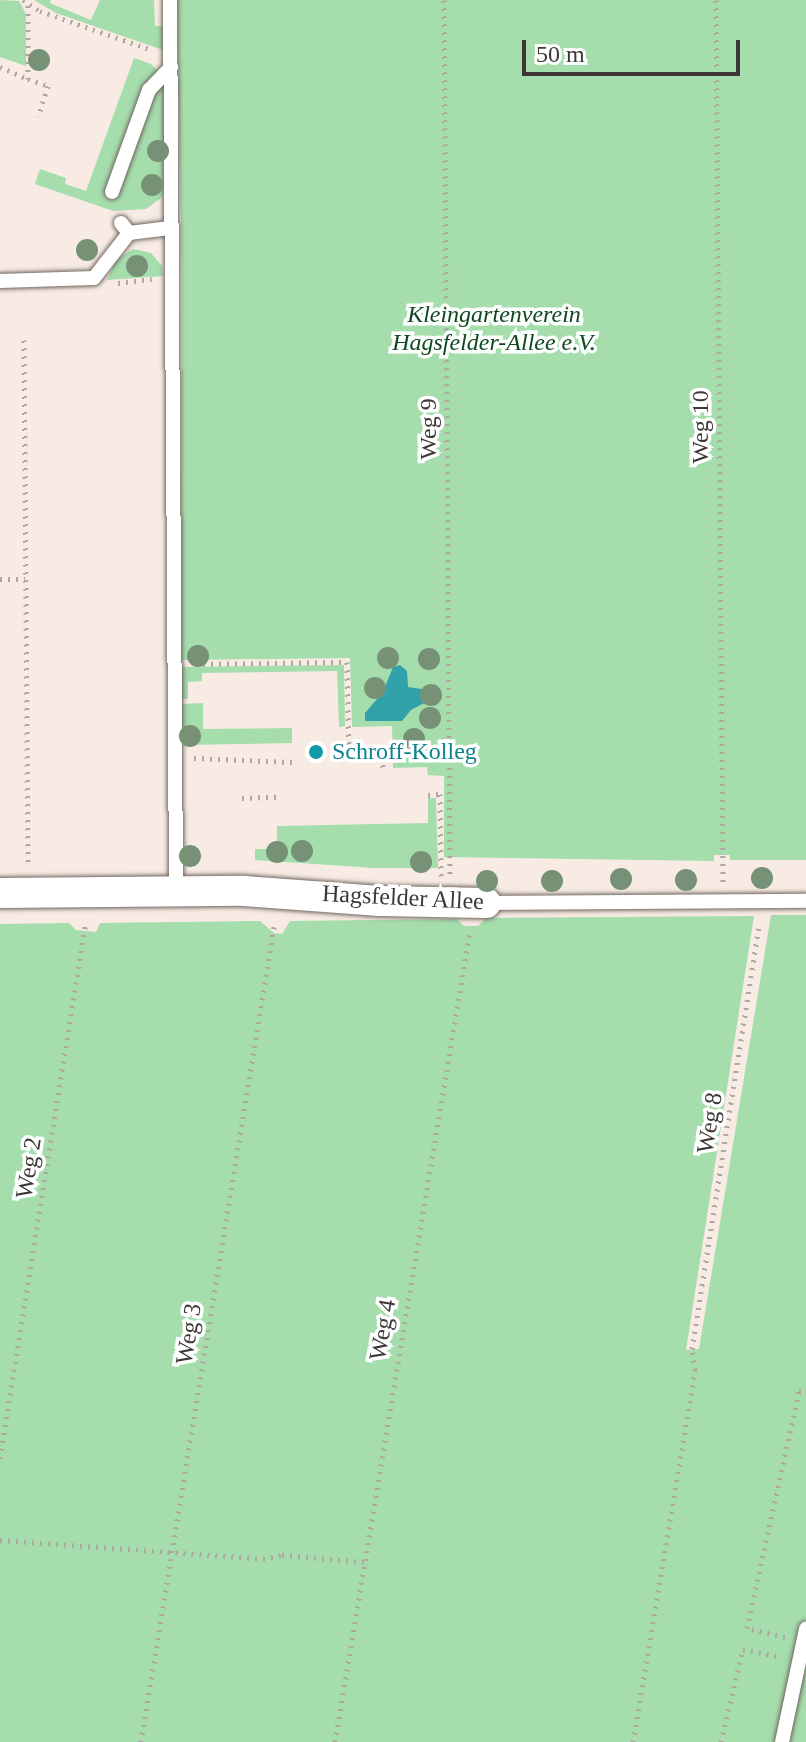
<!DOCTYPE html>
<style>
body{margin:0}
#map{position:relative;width:806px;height:1742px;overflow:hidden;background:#f7ebe4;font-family:"Times New Roman",serif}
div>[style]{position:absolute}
.green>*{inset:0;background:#a5ddac}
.water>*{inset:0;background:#32a2aa}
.path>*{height:5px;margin-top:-2.5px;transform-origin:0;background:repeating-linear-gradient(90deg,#b1a7a2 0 2px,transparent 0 8px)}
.roads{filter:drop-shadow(0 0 2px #716761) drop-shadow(0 0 2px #716761)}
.service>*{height:14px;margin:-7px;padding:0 7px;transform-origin:7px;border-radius:7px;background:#fff}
.minor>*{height:30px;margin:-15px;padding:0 15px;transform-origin:15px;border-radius:15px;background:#fff}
.trees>*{width:22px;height:22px;margin:-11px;border-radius:50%;background:#779177}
.dots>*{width:22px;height:22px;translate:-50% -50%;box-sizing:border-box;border:4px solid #fff;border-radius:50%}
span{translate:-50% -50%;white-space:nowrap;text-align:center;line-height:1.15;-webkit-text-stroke:7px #fff;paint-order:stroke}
.park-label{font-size:24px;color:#0e481d;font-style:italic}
.street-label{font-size:24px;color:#3d3836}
.culture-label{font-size:24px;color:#0d838f}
.left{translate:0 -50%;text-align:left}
.scale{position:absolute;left:522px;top:40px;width:218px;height:36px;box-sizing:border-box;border:4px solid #3d3836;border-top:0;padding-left:10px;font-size:24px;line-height:28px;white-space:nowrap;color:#3d3836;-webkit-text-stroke:6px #fff;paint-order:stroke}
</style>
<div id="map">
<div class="green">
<div style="clip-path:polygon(0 0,19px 1px,26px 14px,26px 66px,0 57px)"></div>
<div style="clip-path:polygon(34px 0,51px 0,50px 3px,91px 20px,100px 0,154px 0,155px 26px,166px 26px,166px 51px,56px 13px)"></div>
<div style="clip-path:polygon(177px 0,806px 0,806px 860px,730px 860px,730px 855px,714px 855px,714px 861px,444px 857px,444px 776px,428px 775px,427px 767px,393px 768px,392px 726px,352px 727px,350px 658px,181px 660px,182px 281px)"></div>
<div style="clip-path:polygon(134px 58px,151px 64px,167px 80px,166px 188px,161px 198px,146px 209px,113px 211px,35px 184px,40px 169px,66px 178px,65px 184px,86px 191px)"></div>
<div style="clip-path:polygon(133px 249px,151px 253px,162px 266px,163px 276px,107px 280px,116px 260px)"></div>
<div style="clip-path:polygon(344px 665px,345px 726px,339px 727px,337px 671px,202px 673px,202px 681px,188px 682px,188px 699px,181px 698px,181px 667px)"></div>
<div style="clip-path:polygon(203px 703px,203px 729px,292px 728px,292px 743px,182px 745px,182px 704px)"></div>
<div style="clip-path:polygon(428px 798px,436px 798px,438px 868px,374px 868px,255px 860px,255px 849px,277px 849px,277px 826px,428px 823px)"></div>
<div style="clip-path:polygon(771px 915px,806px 915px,806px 1742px,0 1742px,0 924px,69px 923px,76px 930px,96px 932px,100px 923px,260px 921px,274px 933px,282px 934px,290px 921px,457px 919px,464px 926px,478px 926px,486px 918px,754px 916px,686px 1350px,699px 1349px)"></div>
</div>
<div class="water">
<div style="clip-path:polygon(400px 665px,407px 671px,408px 687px,428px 690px,430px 700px,411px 710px,402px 721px,365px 721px,365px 713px,383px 692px,393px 667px)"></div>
</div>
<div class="path">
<div style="left:23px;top:0;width:20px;rotate:33deg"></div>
<div style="left:40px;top:11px;width:119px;rotate:19.2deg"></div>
<div style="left:444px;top:0;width:875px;rotate:89.61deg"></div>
<div style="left:716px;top:0;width:883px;rotate:89.55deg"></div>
<div style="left:0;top:67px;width:30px;rotate:23deg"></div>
<div style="left:28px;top:79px;width:77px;rotate:-90deg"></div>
<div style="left:28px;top:79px;width:21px;rotate:19deg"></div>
<div style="left:48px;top:86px;width:32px;rotate:108deg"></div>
<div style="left:118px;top:283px;width:34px;rotate:-7deg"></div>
<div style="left:24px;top:340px;width:524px;rotate:89.56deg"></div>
<div style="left:0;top:579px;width:25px"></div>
<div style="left:195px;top:664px;width:152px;rotate:-0.8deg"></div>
<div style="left:347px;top:662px;width:96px;rotate:88.8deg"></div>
<div style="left:349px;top:758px;width:10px;rotate:180deg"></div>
<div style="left:194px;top:758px;width:98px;rotate:2.3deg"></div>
<div style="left:349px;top:758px;width:33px;rotate:-2deg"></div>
<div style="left:382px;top:757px;width:11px;rotate:85deg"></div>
<div style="left:428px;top:795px;width:12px;rotate:-5deg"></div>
<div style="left:440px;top:794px;width:82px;rotate:89.3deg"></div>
<div style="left:242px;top:798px;width:36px;rotate:-2deg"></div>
<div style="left:0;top:1458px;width:544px;rotate:-80.9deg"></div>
<div style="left:0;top:1540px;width:264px;rotate:4.1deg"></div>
<div style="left:263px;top:1559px;width:19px;rotate:-12deg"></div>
<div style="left:282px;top:1555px;width:82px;rotate:4.9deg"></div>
<div style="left:785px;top:1637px;width:39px;rotate:-167deg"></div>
<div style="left:747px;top:1628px;width:243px;rotate:-77.6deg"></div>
<div style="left:799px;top:1391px;width:7px;rotate:8deg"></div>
<div style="left:141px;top:1742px;width:832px;rotate:-80.73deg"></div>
<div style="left:335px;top:1742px;width:822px;rotate:-80.55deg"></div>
<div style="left:633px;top:1742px;width:377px;rotate:-80.5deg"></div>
<div style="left:695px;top:1370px;width:21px;rotate:-98deg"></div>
<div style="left:692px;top:1349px;width:432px;rotate:-81deg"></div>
<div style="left:721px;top:1742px;width:96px;rotate:-76.7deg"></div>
<div style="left:743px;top:1649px;width:40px;rotate:12deg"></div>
</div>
<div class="roads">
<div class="service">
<div style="left:170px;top:0;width:890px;rotate:89.61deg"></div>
<div style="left:112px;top:192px;width:109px;rotate:-70.1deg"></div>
<div style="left:149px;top:90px;width:32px;rotate:-46deg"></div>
<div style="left:121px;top:223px;width:13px;rotate:51deg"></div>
<div style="left:129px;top:233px;width:41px;rotate:-7deg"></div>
<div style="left:0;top:281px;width:94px;rotate:-1.8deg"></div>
<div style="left:94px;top:278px;width:57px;rotate:-52.1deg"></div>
<div style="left:486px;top:903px;width:320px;rotate:-0.4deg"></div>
<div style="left:782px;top:1742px;width:116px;rotate:-78deg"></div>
</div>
<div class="minor">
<div style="left:0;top:893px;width:244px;rotate:-0.5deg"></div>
<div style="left:244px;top:891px;width:136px;rotate:4.2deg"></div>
<div style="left:380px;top:901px;width:106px;rotate:1.1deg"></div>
</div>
</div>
<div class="trees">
<div style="left:39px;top:60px"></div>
<div style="left:158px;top:151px"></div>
<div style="left:152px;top:185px"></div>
<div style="left:87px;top:250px"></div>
<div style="left:137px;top:266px"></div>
<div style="left:198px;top:656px"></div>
<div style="left:388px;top:658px"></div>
<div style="left:429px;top:659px"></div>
<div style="left:375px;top:688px"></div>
<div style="left:431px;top:695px"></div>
<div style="left:430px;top:718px"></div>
<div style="left:190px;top:736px"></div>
<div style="left:414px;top:739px"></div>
<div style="left:302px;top:851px"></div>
<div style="left:277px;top:852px"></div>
<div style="left:190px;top:856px"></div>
<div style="left:421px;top:862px"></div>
<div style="left:762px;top:878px"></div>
<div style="left:621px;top:879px"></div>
<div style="left:686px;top:880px"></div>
<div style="left:487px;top:881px"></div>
<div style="left:552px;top:881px"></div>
</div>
<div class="dots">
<div style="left:316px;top:752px;background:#0f9aa8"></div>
</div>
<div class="park-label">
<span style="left:494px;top:329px">Kleingartenverein<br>Hagsfelder-Allee e.V.</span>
</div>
<div class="street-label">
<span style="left:701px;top:427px;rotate:-90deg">Weg 10</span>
<span style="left:429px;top:429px;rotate:-90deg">Weg 9</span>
<span style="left:403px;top:898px;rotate:3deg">Hagsfelder Allee</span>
<span style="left:710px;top:1123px;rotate:-81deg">Weg 8</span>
<span style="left:29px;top:1168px;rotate:-81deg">Weg 2</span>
<span style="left:383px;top:1330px;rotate:-80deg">Weg 4</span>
<span style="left:189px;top:1334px;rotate:-81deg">Weg 3</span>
</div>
<div class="culture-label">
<span class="left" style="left:332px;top:752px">Schroff-Kolleg</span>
</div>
<div class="scale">50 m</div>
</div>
